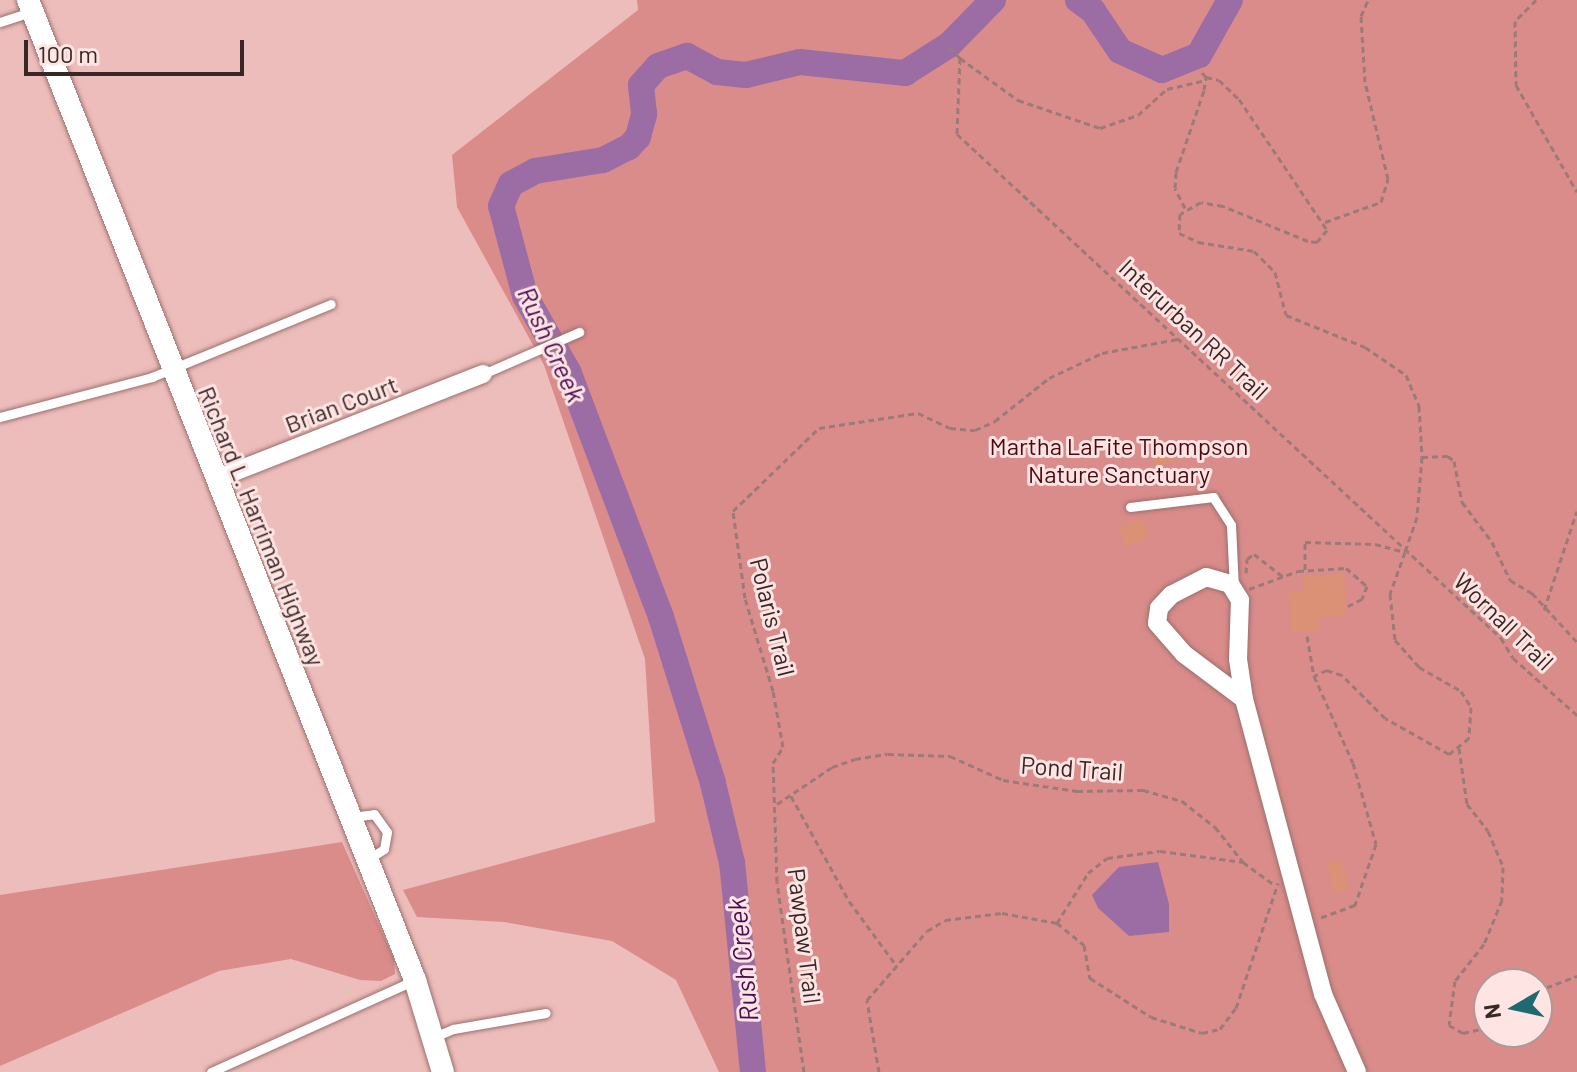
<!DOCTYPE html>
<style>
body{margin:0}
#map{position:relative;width:1577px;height:1072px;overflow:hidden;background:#edbdbb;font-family:Barlow,sans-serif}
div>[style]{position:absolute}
.green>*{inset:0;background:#da8c8a}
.water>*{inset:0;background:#9c6da4}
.river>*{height:26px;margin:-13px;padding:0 13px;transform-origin:13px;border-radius:13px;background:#9c6da4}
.building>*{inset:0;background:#da9175;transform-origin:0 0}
.path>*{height:3px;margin-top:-1.5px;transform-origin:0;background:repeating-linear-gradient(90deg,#9c7a78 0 6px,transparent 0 10px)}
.roads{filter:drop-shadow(0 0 2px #9b706e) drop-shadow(0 0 2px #9b706e)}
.service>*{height:9px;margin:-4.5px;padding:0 4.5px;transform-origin:4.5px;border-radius:4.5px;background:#fff}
.minor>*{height:18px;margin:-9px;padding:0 9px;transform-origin:9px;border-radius:9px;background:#fff}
.tertiary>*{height:22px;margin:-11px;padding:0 11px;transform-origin:11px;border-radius:11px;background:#fff}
span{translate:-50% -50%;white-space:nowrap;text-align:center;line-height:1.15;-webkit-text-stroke:6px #fee4e3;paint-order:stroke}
.street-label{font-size:24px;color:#392726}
.park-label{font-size:24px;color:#500810}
.water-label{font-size:26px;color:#490b52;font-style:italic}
.north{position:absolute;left:1473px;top:968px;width:80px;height:80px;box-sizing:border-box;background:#fee4e3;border:2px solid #af9897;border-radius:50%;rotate:261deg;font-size:22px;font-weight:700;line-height:32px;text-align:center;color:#392726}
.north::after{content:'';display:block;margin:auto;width:28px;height:36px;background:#1e6a70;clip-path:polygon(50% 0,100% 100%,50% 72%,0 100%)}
.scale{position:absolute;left:24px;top:40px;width:220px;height:36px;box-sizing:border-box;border:4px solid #392726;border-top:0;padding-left:10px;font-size:24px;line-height:28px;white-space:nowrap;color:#392726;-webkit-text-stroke:6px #fee4e3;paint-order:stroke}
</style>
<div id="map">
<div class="green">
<div style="clip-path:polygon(evenodd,637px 0,1577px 0,1577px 1072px,719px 1072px,676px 980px,612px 941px,504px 922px,417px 917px,403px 890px,655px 822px,645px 659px,544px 365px,457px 207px,452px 155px,638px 10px,637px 0,1489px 984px,1537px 984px,1537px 1032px,1489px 1032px,1489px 984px)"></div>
<div style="clip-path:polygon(342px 842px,394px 959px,395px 974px,381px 981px,360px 980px,291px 959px,219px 971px,0 1066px,0 895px)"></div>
</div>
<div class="water">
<div style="clip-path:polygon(1158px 862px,1169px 904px,1169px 932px,1129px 936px,1098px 908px,1092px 895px,1119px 867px)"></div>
</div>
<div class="river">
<div style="left:1078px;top:0;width:19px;rotate:36deg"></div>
<div style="left:1093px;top:11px;width:48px;rotate:56deg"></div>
<div style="left:1120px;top:51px;width:46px;rotate:24.3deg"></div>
<div style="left:1162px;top:70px;width:40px;rotate:-22deg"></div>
<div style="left:1199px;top:55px;width:63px;rotate:-60.6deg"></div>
<div style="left:753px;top:1072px;width:210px;rotate:-95.7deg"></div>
<div style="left:732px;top:863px;width:82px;rotate:-103.4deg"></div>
<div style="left:713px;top:783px;width:174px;rotate:-107.4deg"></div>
<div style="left:661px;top:617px;width:261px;rotate:-110.7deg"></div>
<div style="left:569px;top:373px;width:89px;rotate:-119.7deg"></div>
<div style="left:525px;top:296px;width:93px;rotate:-104.9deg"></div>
<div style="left:501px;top:206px;width:24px;rotate:-66deg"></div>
<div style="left:511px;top:184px;width:27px;rotate:-28deg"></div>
<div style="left:535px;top:171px;width:69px;rotate:-9.2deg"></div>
<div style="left:603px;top:160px;width:29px;rotate:-27deg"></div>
<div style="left:629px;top:147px;width:13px;rotate:-48deg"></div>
<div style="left:638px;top:137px;width:24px;rotate:-75deg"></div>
<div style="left:644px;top:114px;width:29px;rotate:-96deg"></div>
<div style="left:641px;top:85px;width:25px;rotate:-48deg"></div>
<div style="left:658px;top:66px;width:31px;rotate:-19deg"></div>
<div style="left:687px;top:56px;width:34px;rotate:28deg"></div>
<div style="left:717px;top:72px;width:29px;rotate:6deg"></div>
<div style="left:746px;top:75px;width:56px;rotate:-13.5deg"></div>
<div style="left:800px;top:62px;width:106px;rotate:6deg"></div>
<div style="left:905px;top:73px;width:52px;rotate:-32.5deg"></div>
<div style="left:949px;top:45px;width:63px;rotate:-45.6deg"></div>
</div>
<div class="building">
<div style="clip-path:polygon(1182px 442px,1184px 457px,1155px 468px,1151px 448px)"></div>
<div style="left:1141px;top:518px;width:22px;height:25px;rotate:68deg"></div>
<div style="clip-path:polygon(1344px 574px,1346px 616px,1319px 617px,1320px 631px,1291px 632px,1289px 592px,1304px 591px,1304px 576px)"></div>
<div style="left:1341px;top:860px;width:31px;height:15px;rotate:75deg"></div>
</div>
<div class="path">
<div style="left:1536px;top:0;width:30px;rotate:135deg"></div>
<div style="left:1515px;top:21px;width:64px;rotate:89.1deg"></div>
<div style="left:1516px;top:85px;width:123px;rotate:60.3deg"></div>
<div style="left:949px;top:47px;width:16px;rotate:45deg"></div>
<div style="left:960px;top:58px;width:76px;rotate:92.3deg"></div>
<div style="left:957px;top:134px;width:742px;rotate:42.81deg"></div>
<div style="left:1501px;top:638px;width:23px;rotate:59deg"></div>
<div style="left:1513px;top:658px;width:86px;rotate:41.7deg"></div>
<div style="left:960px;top:58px;width:72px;rotate:35.9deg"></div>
<div style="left:1018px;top:100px;width:87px;rotate:18.9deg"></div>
<div style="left:1100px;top:128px;width:40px;rotate:-18.9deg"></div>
<div style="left:1138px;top:115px;width:39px;rotate:-42deg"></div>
<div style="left:1167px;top:89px;width:37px;rotate:-13deg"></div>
<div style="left:1206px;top:77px;width:13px;rotate:13deg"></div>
<div style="left:1219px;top:80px;width:28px;rotate:44deg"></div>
<div style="left:1239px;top:99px;width:158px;rotate:56.1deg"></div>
<div style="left:1327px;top:230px;width:16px;rotate:130deg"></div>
<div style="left:1317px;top:242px;width:9px;rotate:-174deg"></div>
<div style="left:1308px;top:241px;width:92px;rotate:-157.6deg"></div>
<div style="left:1223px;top:206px;width:22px;rotate:-170deg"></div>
<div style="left:1201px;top:202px;width:24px;rotate:150deg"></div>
<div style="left:1180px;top:214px;width:19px;rotate:93deg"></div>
<div style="left:1179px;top:233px;width:21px;rotate:25deg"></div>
<div style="left:1198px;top:242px;width:57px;rotate:9.1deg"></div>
<div style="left:1254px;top:251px;width:30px;rotate:45deg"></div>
<div style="left:1275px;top:272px;width:44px;rotate:75.7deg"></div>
<div style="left:1286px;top:315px;width:85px;rotate:22.1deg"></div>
<div style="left:1365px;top:347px;width:50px;rotate:34.3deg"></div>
<div style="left:1406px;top:375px;width:34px;rotate:67deg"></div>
<div style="left:1419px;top:406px;width:51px;rotate:86.6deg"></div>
<div style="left:1422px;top:457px;width:60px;rotate:94.8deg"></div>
<div style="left:1417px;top:517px;width:37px;rotate:109deg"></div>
<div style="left:1185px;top:208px;width:22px;rotate:-117deg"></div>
<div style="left:1175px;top:188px;width:16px;rotate:-86deg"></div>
<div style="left:1176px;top:172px;width:87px;rotate:-71.1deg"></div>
<div style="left:1204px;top:90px;width:13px;rotate:-81deg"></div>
<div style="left:1206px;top:77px;width:8px;rotate:-130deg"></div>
<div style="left:1325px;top:222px;width:59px;rotate:-19.7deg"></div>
<div style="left:1381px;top:202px;width:24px;rotate:-73deg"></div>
<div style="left:1388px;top:179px;width:100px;rotate:-103.3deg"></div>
<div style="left:1365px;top:82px;width:66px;rotate:-93.5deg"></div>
<div style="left:1361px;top:16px;width:17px;rotate:-66deg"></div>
<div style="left:1422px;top:457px;width:26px;rotate:-2deg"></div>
<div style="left:1448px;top:456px;width:8px;rotate:40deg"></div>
<div style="left:1454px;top:461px;width:42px;rotate:79deg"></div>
<div style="left:1462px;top:502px;width:50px;rotate:53.1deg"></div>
<div style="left:1492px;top:542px;width:42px;rotate:64.7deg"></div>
<div style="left:1510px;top:580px;width:26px;rotate:31deg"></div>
<div style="left:1532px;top:593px;width:67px;rotate:47.4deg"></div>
<div style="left:1305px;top:570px;width:28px;rotate:-90deg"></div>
<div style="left:1305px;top:542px;width:70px;rotate:1.6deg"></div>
<div style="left:1375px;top:544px;width:31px;rotate:15deg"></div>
<div style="left:1405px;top:552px;width:45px;rotate:109.7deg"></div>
<div style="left:1390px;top:594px;width:46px;rotate:83.8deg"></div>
<div style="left:1395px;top:640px;width:36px;rotate:48deg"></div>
<div style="left:1419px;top:667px;width:48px;rotate:29.7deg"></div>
<div style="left:1461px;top:691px;width:19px;rotate:58deg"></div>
<div style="left:1471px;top:707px;width:31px;rotate:94deg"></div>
<div style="left:1469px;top:738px;width:26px;rotate:141deg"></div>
<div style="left:1449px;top:754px;width:73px;rotate:-150.6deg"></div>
<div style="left:1385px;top:718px;width:61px;rotate:-135deg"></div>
<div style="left:1342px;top:675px;width:16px;rotate:-162deg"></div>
<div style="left:1327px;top:670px;width:14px;rotate:155deg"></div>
<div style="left:1246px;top:573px;width:14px;rotate:-86deg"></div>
<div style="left:1247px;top:559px;width:9px;rotate:-36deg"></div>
<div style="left:1254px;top:554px;width:37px;rotate:38deg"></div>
<div style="left:1249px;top:589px;width:52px;rotate:-20.2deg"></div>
<div style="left:1298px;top:571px;width:48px;rotate:-3.6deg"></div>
<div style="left:1346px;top:568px;width:28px;rotate:41deg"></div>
<div style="left:1367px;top:586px;width:14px;rotate:111deg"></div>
<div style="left:1362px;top:599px;width:16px;rotate:153deg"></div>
<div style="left:1544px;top:610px;width:104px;rotate:-71.6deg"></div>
<div style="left:1307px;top:636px;width:41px;rotate:80.1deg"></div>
<div style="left:1314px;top:676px;width:95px;rotate:65.9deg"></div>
<div style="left:1353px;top:763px;width:84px;rotate:74.1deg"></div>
<div style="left:1376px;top:844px;width:65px;rotate:109deg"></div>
<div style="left:1355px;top:905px;width:38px;rotate:160deg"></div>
<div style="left:1459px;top:748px;width:57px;rotate:81.9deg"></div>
<div style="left:1467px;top:804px;width:34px;rotate:52deg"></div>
<div style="left:1488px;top:831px;width:39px;rotate:67deg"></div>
<div style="left:1503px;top:867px;width:33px;rotate:92deg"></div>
<div style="left:1502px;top:900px;width:48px;rotate:112.2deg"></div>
<div style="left:1484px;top:944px;width:47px;rotate:128.1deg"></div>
<div style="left:1455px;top:981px;width:44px;rotate:97.8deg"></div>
<div style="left:1449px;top:1025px;width:16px;rotate:30deg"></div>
<div style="left:1463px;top:1033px;width:27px;rotate:-13deg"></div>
<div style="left:791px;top:796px;width:120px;rotate:61.1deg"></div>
<div style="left:849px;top:901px;width:79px;rotate:53.7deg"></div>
<div style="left:777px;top:804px;width:66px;rotate:-33.9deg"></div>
<div style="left:832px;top:767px;width:24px;rotate:-19deg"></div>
<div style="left:855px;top:759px;width:33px;rotate:-9deg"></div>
<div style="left:888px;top:754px;width:62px;rotate:1.8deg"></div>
<div style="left:950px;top:756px;width:58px;rotate:24.4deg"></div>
<div style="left:1003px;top:780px;width:75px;rotate:8.5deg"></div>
<div style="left:1077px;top:791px;width:66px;rotate:-0.9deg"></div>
<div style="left:1143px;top:790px;width:41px;rotate:15.8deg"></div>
<div style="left:1182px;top:801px;width:42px;rotate:38.2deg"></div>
<div style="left:1215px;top:827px;width:45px;rotate:51.3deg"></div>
<div style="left:1243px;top:862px;width:39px;rotate:36deg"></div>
<div style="left:1057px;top:923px;width:59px;rotate:-58.2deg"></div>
<div style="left:1088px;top:873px;width:24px;rotate:-38deg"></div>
<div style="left:1107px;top:858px;width:53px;rotate:-7.5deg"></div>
<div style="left:1160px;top:851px;width:84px;rotate:7.5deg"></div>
<div style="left:1537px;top:991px;width:43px;rotate:-20.6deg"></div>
<div style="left:804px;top:1072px;width:192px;rotate:-98.1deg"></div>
<div style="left:777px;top:882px;width:119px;rotate:-91.9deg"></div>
<div style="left:773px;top:763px;width:19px;rotate:-58deg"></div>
<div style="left:783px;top:747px;width:57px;rotate:-100.1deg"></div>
<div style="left:773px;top:691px;width:97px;rotate:-106.8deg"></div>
<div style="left:745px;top:598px;width:88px;rotate:-97.9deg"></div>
<div style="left:733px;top:511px;width:120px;rotate:-44deg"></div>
<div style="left:819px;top:428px;width:100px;rotate:-8.6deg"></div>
<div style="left:918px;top:413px;width:35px;rotate:25deg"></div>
<div style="left:950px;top:428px;width:25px;rotate:5deg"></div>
<div style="left:975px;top:430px;width:22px;rotate:-24deg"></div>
<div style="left:995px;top:421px;width:69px;rotate:-38.5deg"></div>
<div style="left:1049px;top:378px;width:59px;rotate:-25.3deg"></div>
<div style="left:1102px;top:353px;width:77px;rotate:-10.4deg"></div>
<div style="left:879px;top:1072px;width:73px;rotate:-99.5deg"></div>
<div style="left:867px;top:1000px;width:91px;rotate:-49deg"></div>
<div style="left:927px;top:931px;width:21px;rotate:-31deg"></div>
<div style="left:945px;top:920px;width:57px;rotate:-7deg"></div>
<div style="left:1002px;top:913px;width:56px;rotate:10.3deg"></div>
<div style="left:1057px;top:923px;width:35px;rotate:39deg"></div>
<div style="left:1084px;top:945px;width:34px;rotate:80deg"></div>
<div style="left:1090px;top:978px;width:72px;rotate:32.6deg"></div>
<div style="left:1151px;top:1017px;width:53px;rotate:17.4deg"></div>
<div style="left:1202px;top:1033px;width:18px;rotate:-13deg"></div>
<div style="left:1220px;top:1029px;width:26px;rotate:-53deg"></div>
<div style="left:1236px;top:1008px;width:132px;rotate:-71.4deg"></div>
</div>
<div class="roads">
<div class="service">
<div style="left:0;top:22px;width:35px;rotate:-18deg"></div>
<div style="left:483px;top:374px;width:105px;rotate:-23.6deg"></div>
<div style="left:0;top:417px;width:157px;rotate:-14.7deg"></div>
<div style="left:152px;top:377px;width:193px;rotate:-22.2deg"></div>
<div style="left:1130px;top:507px;width:84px;rotate:-6.9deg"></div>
<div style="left:1213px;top:497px;width:33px;rotate:57deg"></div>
<div style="left:1231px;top:525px;width:63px;rotate:87.3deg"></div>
<div style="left:351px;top:817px;width:23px;rotate:-7deg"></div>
<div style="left:374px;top:814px;width:22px;rotate:54deg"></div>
<div style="left:387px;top:832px;width:17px;rotate:100deg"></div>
<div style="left:384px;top:849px;width:20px;rotate:147deg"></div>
<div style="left:434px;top:1037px;width:21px;rotate:-23deg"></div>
<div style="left:453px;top:1029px;width:94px;rotate:-9.8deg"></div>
<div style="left:211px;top:1072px;width:224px;rotate:-24.3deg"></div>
</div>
<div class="minor">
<div style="left:216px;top:479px;width:287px;rotate:-21.5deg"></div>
<div style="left:1244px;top:699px;width:75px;rotate:-143.1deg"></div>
<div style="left:1184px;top:654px;width:41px;rotate:-131.1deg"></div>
<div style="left:1157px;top:623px;width:15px;rotate:-82deg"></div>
<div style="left:1159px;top:608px;width:18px;rotate:-47deg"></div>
<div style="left:1171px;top:595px;width:39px;rotate:-27deg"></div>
<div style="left:1206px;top:577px;width:25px;rotate:16deg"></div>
<div style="left:1230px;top:584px;width:19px;rotate:58deg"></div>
<div style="left:1240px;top:600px;width:59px;rotate:91.9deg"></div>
<div style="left:1238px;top:659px;width:40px;rotate:81.5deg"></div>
<div style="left:1244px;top:699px;width:305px;rotate:75deg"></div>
<div style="left:1323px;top:994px;width:85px;rotate:66.4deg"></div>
</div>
<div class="tertiary">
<div style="left:28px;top:0;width:1054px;rotate:68.45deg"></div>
<div style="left:415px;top:980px;width:96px;rotate:73.1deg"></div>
</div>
</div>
<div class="street-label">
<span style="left:1194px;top:329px;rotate:43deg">Interurban RR Trail</span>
<span style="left:341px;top:404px;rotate:-21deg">Brian Court</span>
<span style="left:262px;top:526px;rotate:68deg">Richard L. Harriman Highway</span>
<span style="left:773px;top:617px;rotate:76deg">Polaris Trail</span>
<span style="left:1504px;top:621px;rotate:44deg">Wornall Trail</span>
<span style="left:1072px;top:768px;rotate:4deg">Pond Trail</span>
<span style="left:805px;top:936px;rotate:83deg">Pawpaw Trail</span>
</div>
<div class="park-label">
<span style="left:1119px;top:460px">Martha LaFite Thompson<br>Nature Sanctuary</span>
</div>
<div class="water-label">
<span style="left:552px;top:344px;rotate:65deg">Rush Creek</span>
<span style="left:742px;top:960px;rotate:-96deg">Rush Creek</span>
</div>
<div class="north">N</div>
<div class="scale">100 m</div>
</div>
